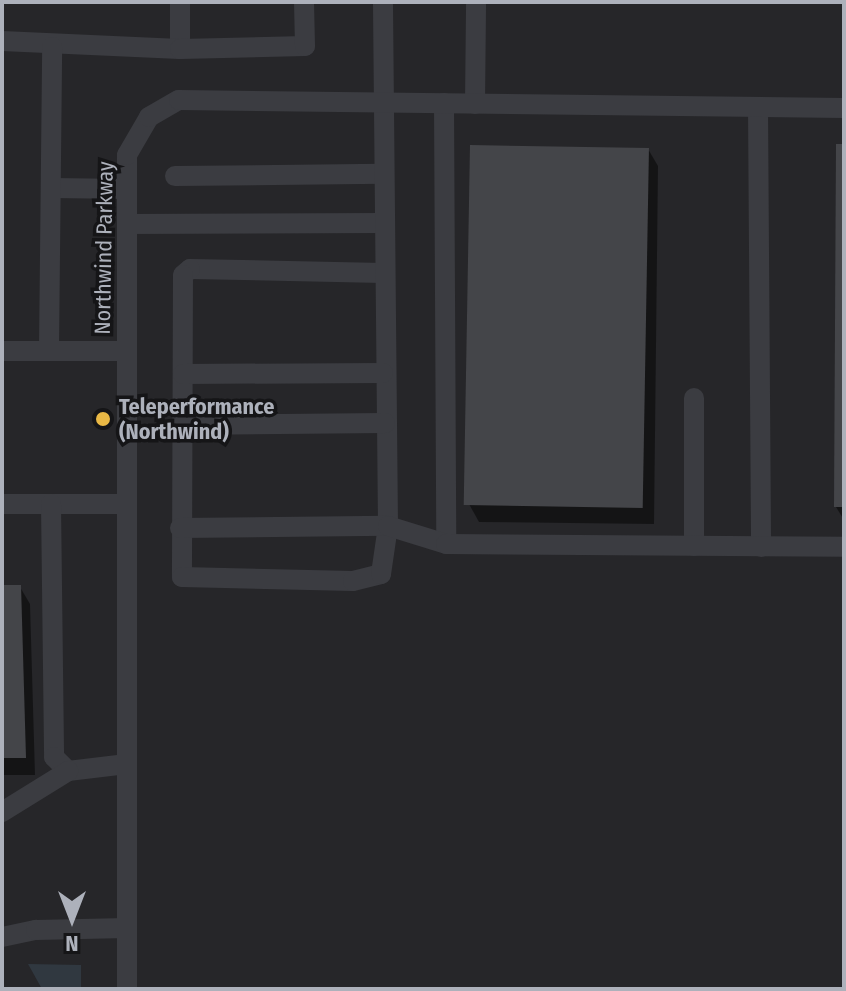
<!DOCTYPE html>
<style>
body{margin:0}
#map{position:relative;width:846px;height:991px;overflow:hidden;background:#1a1a1c;font-family:"Fira Sans Condensed",sans-serif}
div>[style]{position:absolute}
.built>*{inset:0;background:#262629;transform-origin:0 0}
.water>*{inset:0;background:#303840}
.shadow>*{inset:0;background:#0007}
.building>*{inset:0;background:#444549;transform-origin:0 0}
.minor>*{height:20px;margin:-10px;padding:0 10px;transform-origin:10px;border-radius:10px;background:#3b3c41}
.dots>*{width:22px;height:22px;translate:-50% -50%;box-sizing:border-box;border:4px solid #151517;border-radius:50%}
span{translate:-50% -50%;white-space:nowrap;text-align:center;line-height:1.15;-webkit-text-stroke:7px #151517;paint-order:stroke}
.street-label{font-size:22px;color:#adb1bb}
.poi-label{font-size:22px;color:#adb1bb;font-weight:700}
.left{translate:0 -50%;text-align:left}
.frame{position:absolute;inset:0;border:4px solid #adb1bb;pointer-events:none}
.north{position:absolute;left:32px;top:879px;width:80px;height:80px;-webkit-text-stroke:6px #151517;paint-order:stroke;rotate:180deg;font-size:22px;font-weight:700;line-height:32px;text-align:center;color:#adb1bb}
.north::after{content:'';display:block;margin:auto;width:28px;height:36px;background:#adb1bb;clip-path:polygon(50% 0,100% 100%,50% 72%,0 100%)}
</style>
<div id="map">
<div class="built">
<div style="left:2px;top:2px;width:842px;height:987px"></div>
</div>
<div class="water">
<div style="clip-path:polygon(28px 964px,81px 965px,81px 989px,42px 989px)"></div>
</div>
<div class="shadow">
<div style="clip-path:polygon(844px 146px,844px 520px,836px 507px)"></div>
<div style="clip-path:polygon(648px 149px,658px 166px,654px 524px,479px 522px,469px 504px)"></div>
<div style="clip-path:polygon(2px 587px,20px 587px,30px 604px,35px 775px,2px 775px)"></div>
</div>
<div class="building">
<div style="clip-path:polygon(836px 144px,844px 144px,844px 507px,834px 507px)"></div>
<div style="left:470px;top:145px;width:179px;height:360px;rotate:1deg"></div>
<div style="clip-path:polygon(2px 585px,21px 585px,26px 758px,2px 758px)"></div>
</div>
<div class="minor">
<div style="left:180px;top:2px;width:47px;rotate:90deg"></div>
<div style="left:2px;top:41px;width:178px;rotate:2.6deg"></div>
<div style="left:180px;top:49px;width:125px;rotate:-1.4deg"></div>
<div style="left:305px;top:46px;width:44px;rotate:-91.3deg"></div>
<div style="left:444px;top:103px;width:441px;rotate:89.7deg"></div>
<div style="left:475px;top:104px;width:102px;rotate:-89.4deg"></div>
<div style="left:758px;top:107px;width:440px;rotate:89.6deg"></div>
<div style="left:175px;top:176px;width:208px;rotate:-0.6deg"></div>
<div style="left:52px;top:188px;width:75px;rotate:0.8deg"></div>
<div style="left:127px;top:224px;width:256px;rotate:-0.2deg"></div>
<div style="left:383px;top:273px;width:193px;rotate:-178.8deg"></div>
<div style="left:190px;top:269px;width:9px;rotate:139deg"></div>
<div style="left:183px;top:275px;width:302px;rotate:90.2deg"></div>
<div style="left:182px;top:577px;width:171px;rotate:1.3deg"></div>
<div style="left:353px;top:581px;width:29px;rotate:-14deg"></div>
<div style="left:381px;top:574px;width:49px;rotate:-81.7deg"></div>
<div style="left:388px;top:526px;width:524px;rotate:-90.55deg"></div>
<div style="left:49px;top:350px;width:303px;rotate:-89.4deg"></div>
<div style="left:2px;top:351px;width:125px"></div>
<div style="left:183px;top:374px;width:200px;rotate:-0.3deg"></div>
<div style="left:694px;top:398px;width:148px;rotate:90deg"></div>
<div style="left:183px;top:425px;width:202px;rotate:-0.6deg"></div>
<div style="left:2px;top:504px;width:125px"></div>
<div style="left:51px;top:504px;width:253px;rotate:89.3deg"></div>
<div style="left:54px;top:757px;width:20px;rotate:45deg"></div>
<div style="left:68px;top:771px;width:59px;rotate:-6.8deg"></div>
<div style="left:180px;top:528px;width:208px;rotate:-0.6deg"></div>
<div style="left:388px;top:526px;width:61px;rotate:17.2deg"></div>
<div style="left:446px;top:544px;width:398px;rotate:0.4deg"></div>
<div style="left:2px;top:812px;width:78px;rotate:-31.8deg"></div>
<div style="left:2px;top:937px;width:35px;rotate:-12deg"></div>
<div style="left:36px;top:930px;width:91px;rotate:-1.3deg"></div>
<div style="left:127px;top:989px;width:834px;rotate:-90deg"></div>
<div style="left:127px;top:155px;width:44px;rotate:-59.9deg"></div>
<div style="left:149px;top:117px;width:34px;rotate:-30deg"></div>
<div style="left:179px;top:100px;width:665px;rotate:0.69deg"></div>
</div>
<div class="dots">
<div style="left:103px;top:419px;background:#e9b845"></div>
</div>
<div class="street-label">
<span style="left:104px;top:248px;rotate:-89deg">Northwind Parkway</span>
</div>
<div class="poi-label">
<span class="left" style="left:119px;top:419px">Teleperformance<br>(Northwind)</span>
</div>
<div class="frame"></div>
<div class="north">N</div>
</div>
